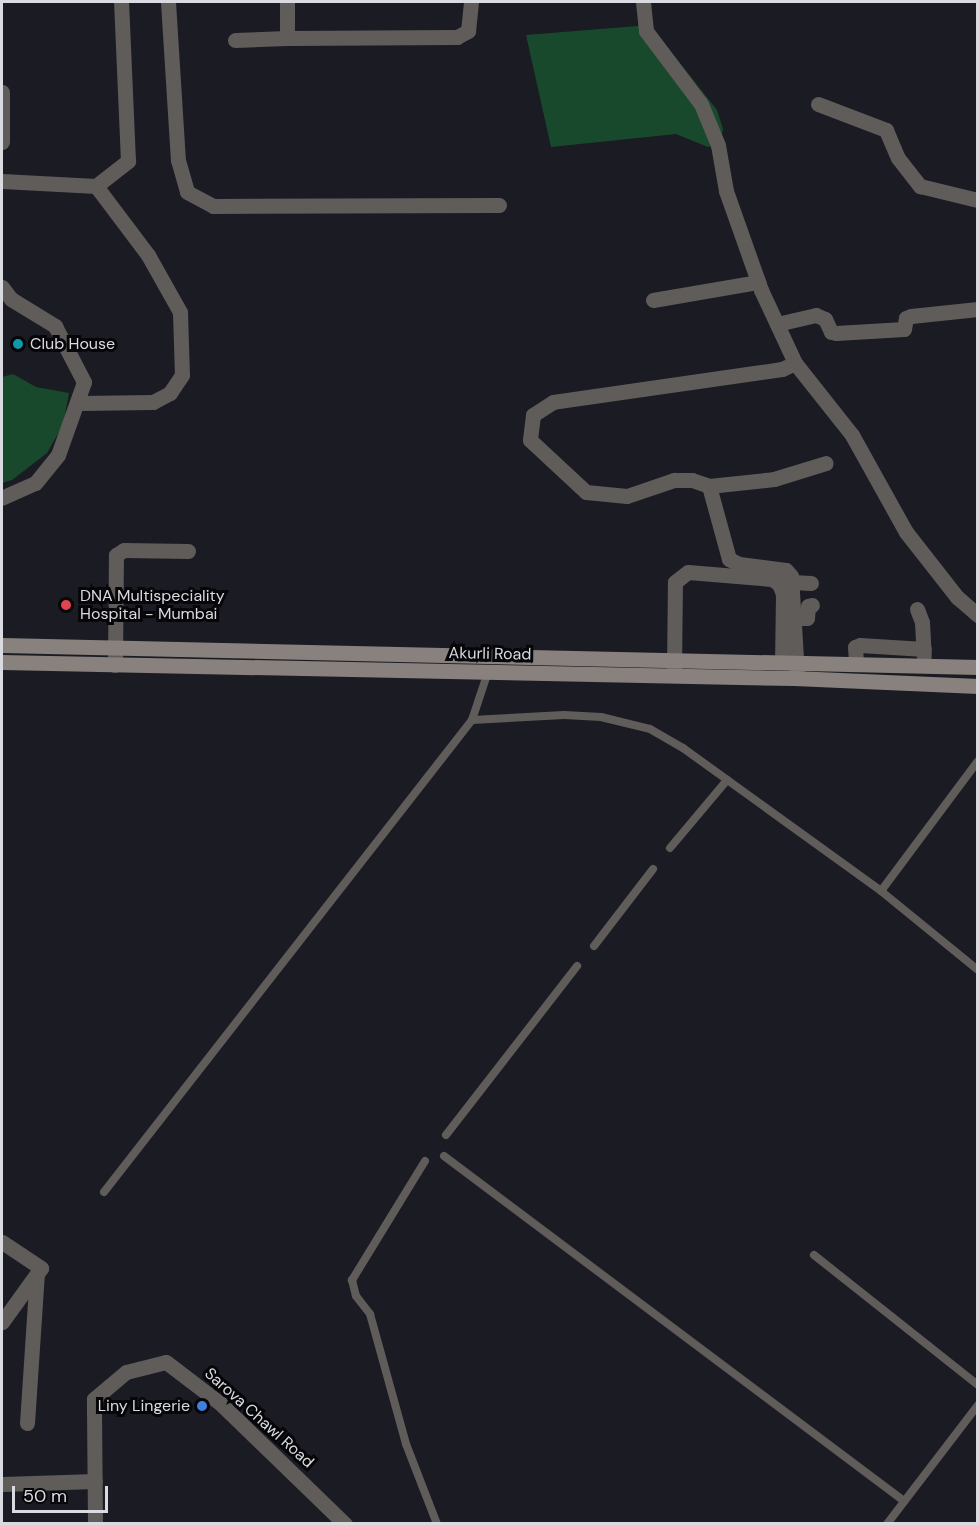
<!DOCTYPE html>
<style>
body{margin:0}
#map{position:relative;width:979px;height:1525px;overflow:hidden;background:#1a1b23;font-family:"DM Sans",sans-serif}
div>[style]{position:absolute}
.green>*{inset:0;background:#19492c}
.lane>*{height:8px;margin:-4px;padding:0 4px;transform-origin:4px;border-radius:4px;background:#605c5a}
.street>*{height:15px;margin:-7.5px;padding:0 7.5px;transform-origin:7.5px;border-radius:7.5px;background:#605c5a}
.secondary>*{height:15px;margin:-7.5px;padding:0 7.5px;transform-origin:7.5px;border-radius:7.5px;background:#88817d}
.dots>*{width:16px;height:16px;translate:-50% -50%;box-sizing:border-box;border:3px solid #060609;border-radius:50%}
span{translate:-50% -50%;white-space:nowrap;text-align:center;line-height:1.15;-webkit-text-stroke:6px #060609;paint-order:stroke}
.poi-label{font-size:16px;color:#dadbe1}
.left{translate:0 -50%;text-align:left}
.right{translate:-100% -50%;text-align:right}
.street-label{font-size:16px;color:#dadbe1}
.frame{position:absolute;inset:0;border:3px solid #dadbe1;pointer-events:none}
.scale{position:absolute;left:12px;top:1486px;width:96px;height:27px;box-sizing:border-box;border:3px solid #dadbe1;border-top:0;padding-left:8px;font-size:18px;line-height:21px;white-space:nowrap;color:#dadbe1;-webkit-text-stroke:4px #060609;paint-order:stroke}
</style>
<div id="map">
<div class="green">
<div style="clip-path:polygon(650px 25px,717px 110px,723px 129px,720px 144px,708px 147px,676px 134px,551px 147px,526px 35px)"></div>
<div style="clip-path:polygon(13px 374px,36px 387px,69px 393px,63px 425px,47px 453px,12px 480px,2px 483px,2px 377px)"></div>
</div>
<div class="lane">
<div style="left:472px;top:720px;width:92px;rotate:-3.1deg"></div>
<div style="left:564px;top:715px;width:37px;rotate:3deg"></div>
<div style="left:601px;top:717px;width:50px;rotate:13.8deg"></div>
<div style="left:650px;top:729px;width:38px;rotate:30deg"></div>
<div style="left:683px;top:748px;width:244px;rotate:35.8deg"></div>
<div style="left:881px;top:891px;width:125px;rotate:39.2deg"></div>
<div style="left:670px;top:848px;width:89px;rotate:-50deg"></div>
<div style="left:881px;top:891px;width:162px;rotate:-53.3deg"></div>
<div style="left:594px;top:946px;width:97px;rotate:-52.5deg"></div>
<div style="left:446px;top:1135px;width:214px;rotate:-52.2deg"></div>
<div style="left:444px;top:1156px;width:575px;rotate:36.87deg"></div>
<div style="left:425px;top:1161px;width:140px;rotate:121.5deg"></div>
<div style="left:352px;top:1280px;width:16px;rotate:76deg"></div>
<div style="left:356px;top:1296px;width:23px;rotate:52deg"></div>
<div style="left:370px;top:1314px;width:135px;rotate:74.5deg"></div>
<div style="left:406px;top:1444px;width:86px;rotate:68.8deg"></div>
<div style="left:104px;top:1192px;width:599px;rotate:-52.06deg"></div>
<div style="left:472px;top:720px;width:51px;rotate:-71.6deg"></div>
<div style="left:814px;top:1255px;width:209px;rotate:38.4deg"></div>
<div style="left:887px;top:1524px;width:150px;rotate:-52.6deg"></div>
</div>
<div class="street">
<div style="left:168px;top:2px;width:158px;rotate:86.4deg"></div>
<div style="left:178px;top:160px;width:33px;rotate:74deg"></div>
<div style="left:187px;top:192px;width:30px;rotate:28deg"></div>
<div style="left:213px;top:206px;width:286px;rotate:-0.2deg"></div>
<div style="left:287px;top:2px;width:36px;rotate:90deg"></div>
<div style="left:287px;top:38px;width:170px;rotate:-0.3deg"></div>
<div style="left:457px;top:37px;width:13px;rotate:-29deg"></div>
<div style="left:468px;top:31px;width:29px;rotate:-84deg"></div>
<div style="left:643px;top:2px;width:29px;rotate:84deg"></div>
<div style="left:646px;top:31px;width:91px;rotate:53deg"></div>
<div style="left:701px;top:104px;width:44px;rotate:67.5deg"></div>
<div style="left:718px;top:145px;width:47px;rotate:80.1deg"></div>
<div style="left:726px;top:191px;width:105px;rotate:70.5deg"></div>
<div style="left:761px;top:290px;width:81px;rotate:65deg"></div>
<div style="left:795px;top:363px;width:92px;rotate:51.6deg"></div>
<div style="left:852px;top:435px;width:111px;rotate:60.9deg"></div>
<div style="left:906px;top:532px;width:83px;rotate:51.9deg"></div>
<div style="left:957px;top:597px;width:28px;rotate:41deg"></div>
<div style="left:235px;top:40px;width:52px;rotate:-2.2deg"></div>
<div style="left:2px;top:92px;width:50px;rotate:90deg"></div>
<div style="left:818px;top:104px;width:73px;rotate:20.9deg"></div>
<div style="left:886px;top:130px;width:30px;rotate:67deg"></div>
<div style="left:898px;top:158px;width:36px;rotate:52deg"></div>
<div style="left:920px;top:186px;width:60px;rotate:13.6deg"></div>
<div style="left:2px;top:181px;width:94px;rotate:3deg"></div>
<div style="left:96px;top:186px;width:86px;rotate:53deg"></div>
<div style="left:148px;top:255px;width:65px;rotate:60.7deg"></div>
<div style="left:180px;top:312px;width:63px;rotate:88.2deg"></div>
<div style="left:182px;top:375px;width:22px;rotate:124deg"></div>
<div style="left:170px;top:393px;width:19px;rotate:152deg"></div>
<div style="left:153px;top:402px;width:74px;rotate:179.2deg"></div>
<div style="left:96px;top:186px;width:41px;rotate:-38deg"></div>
<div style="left:128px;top:161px;width:159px;rotate:-92.5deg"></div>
<div style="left:2px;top:287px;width:15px;rotate:53deg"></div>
<div style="left:11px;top:299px;width:52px;rotate:31.5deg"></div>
<div style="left:55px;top:326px;width:63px;rotate:62.6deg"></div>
<div style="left:84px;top:382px;width:77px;rotate:109.6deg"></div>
<div style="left:58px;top:455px;width:36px;rotate:129deg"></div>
<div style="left:35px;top:483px;width:36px;rotate:156deg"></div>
<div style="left:653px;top:300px;width:107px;rotate:-9.7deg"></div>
<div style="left:777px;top:324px;width:40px;rotate:-13deg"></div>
<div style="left:816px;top:315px;width:10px;rotate:24deg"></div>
<div style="left:825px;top:319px;width:14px;rotate:65deg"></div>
<div style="left:831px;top:332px;width:5px;rotate:11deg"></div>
<div style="left:836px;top:333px;width:68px;rotate:-3.4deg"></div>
<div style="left:904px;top:329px;width:11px;rotate:-80deg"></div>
<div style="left:906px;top:318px;width:5px;rotate:-22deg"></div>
<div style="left:911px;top:316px;width:67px;rotate:-6deg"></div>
<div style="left:795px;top:363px;width:14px;rotate:155deg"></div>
<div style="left:782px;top:369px;width:231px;rotate:171.8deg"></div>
<div style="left:553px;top:402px;width:24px;rotate:147deg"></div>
<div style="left:533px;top:415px;width:25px;rotate:97deg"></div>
<div style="left:530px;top:440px;width:76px;rotate:42.9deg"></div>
<div style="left:586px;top:492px;width:41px;rotate:5.6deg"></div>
<div style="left:627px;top:496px;width:50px;rotate:-18.8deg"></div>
<div style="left:674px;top:480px;width:18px"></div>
<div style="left:692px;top:480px;width:18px;rotate:19deg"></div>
<div style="left:709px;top:486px;width:65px;rotate:-6.1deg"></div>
<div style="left:774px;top:479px;width:54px;rotate:-17.1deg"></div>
<div style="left:709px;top:486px;width:76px;rotate:74.7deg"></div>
<div style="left:729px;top:559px;width:11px;rotate:27deg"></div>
<div style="left:739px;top:564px;width:47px;rotate:7.3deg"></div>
<div style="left:786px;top:570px;width:8px;rotate:50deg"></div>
<div style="left:791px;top:576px;width:99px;rotate:86.5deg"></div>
<div style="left:792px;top:582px;width:19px;rotate:3deg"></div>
<div style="left:917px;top:609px;width:14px;rotate:69deg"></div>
<div style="left:922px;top:622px;width:34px;rotate:87deg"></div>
<div style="left:795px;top:618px;width:12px"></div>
<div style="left:807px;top:618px;width:12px;rotate:-85deg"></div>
<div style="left:808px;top:606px;width:4px;rotate:-14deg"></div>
<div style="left:856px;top:664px;width:17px;rotate:-93deg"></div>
<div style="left:855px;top:647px;width:5px;rotate:-22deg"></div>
<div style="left:860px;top:645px;width:64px;rotate:3.6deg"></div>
<div style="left:115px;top:665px;width:110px;rotate:-89.5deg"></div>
<div style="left:116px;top:555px;width:9px;rotate:-32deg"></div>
<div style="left:124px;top:550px;width:64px;rotate:0.9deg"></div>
<div style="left:674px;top:672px;width:90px;rotate:-89.4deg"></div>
<div style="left:675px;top:582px;width:16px;rotate:-38deg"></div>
<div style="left:688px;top:572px;width:84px;rotate:4.8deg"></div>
<div style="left:772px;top:579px;width:9px;rotate:36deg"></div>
<div style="left:779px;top:584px;width:11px;rotate:68deg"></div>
<div style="left:783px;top:594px;width:68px;rotate:90.8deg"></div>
<div style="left:2px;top:1242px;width:47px;rotate:33.7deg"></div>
<div style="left:41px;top:1268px;width:67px;rotate:125.8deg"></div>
<div style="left:27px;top:1423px;width:149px;rotate:-86.2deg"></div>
<div style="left:2px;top:1484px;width:93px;rotate:-1.8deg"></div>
<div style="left:95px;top:1524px;width:125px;rotate:-90.5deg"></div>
<div style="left:94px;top:1399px;width:42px;rotate:-40.2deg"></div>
<div style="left:126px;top:1372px;width:41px;rotate:-14deg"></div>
<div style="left:166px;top:1362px;width:69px;rotate:37.4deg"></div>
<div style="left:221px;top:1404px;width:173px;rotate:44.1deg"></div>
</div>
<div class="secondary">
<div style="left:2px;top:645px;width:976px;rotate:1.29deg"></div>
<div style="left:2px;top:662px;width:792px;rotate:1.16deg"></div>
<div style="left:794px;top:678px;width:184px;rotate:2.5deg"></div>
</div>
<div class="dots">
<div style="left:18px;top:344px;background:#0f9aa8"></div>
<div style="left:66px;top:605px;background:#e0444e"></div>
<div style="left:202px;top:1406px;background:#3f7fe0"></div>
</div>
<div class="poi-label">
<span class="left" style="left:30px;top:344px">Club House</span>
<span class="left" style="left:80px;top:605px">DNA Multispeciality<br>Hospital - Mumbai</span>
<span class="right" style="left:190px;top:1406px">Liny Lingerie</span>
</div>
<div class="street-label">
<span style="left:490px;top:654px;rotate:1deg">Akurli Road</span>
<span style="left:259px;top:1418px;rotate:42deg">Sarova Chawl Road</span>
</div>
<div class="frame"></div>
<div class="scale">50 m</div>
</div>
